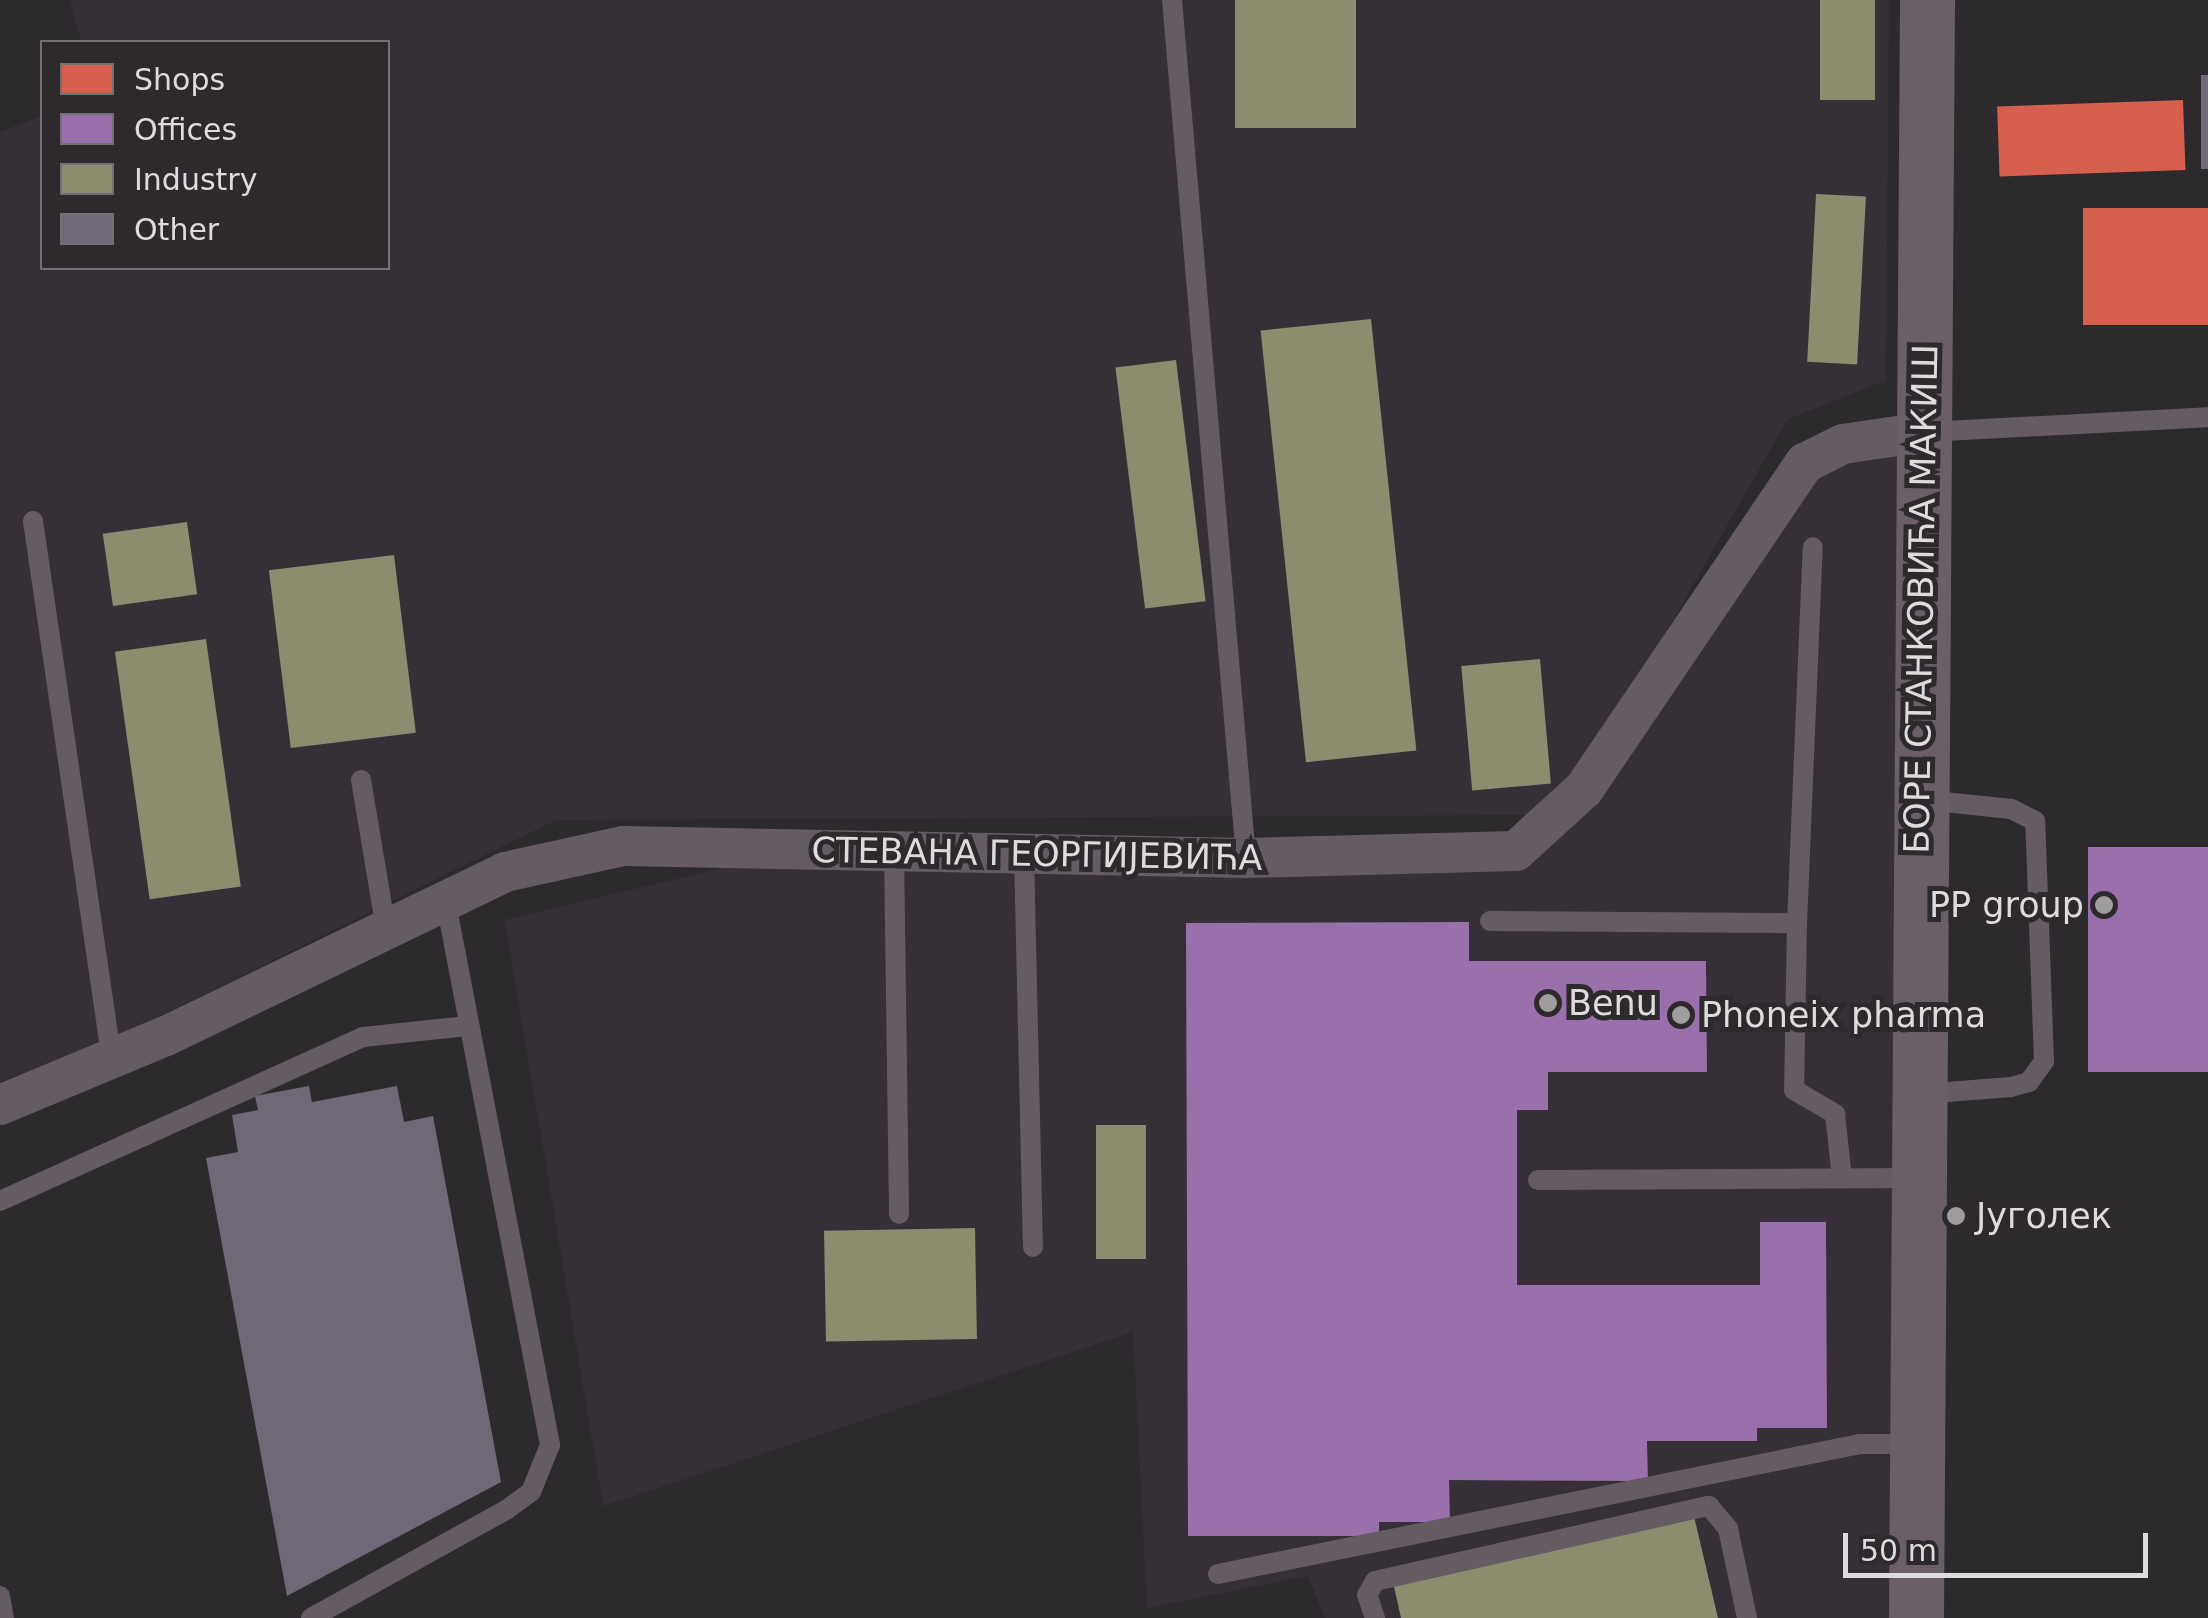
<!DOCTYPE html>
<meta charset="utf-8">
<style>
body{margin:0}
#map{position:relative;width:2208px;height:1618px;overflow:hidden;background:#2c2a2c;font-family:"DejaVu Sans",sans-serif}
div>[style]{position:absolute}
.built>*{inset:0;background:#362f37}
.shops>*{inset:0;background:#d6604d;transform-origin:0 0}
.offices>*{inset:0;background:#9970ab;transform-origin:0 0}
.industry>*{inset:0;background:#8c8c6e;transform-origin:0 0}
.building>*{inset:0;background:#6f6876;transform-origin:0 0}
.lane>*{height:20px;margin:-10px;padding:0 10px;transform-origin:10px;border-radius:10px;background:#645c62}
.street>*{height:40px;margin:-20px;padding:0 20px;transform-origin:20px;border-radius:20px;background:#645c62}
.secondary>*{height:55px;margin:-27.5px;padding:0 27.5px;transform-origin:27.5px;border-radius:27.5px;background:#6a5f66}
.dots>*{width:28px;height:28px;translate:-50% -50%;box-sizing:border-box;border:5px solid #2d292d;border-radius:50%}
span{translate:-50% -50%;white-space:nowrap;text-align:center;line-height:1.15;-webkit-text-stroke:10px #2d292d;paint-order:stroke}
.street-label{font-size:35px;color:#dddbde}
.poi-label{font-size:35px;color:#dddbde}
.right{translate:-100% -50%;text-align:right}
.left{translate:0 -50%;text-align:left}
.legend{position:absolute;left:40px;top:40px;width:350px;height:230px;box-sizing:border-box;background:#2d292d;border:2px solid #737074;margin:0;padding:12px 18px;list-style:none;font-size:30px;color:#dddbde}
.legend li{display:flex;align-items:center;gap:20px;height:50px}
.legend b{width:50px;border:2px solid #737074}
.scale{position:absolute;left:1843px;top:1533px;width:305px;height:45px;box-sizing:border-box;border:5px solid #dddbde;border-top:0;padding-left:12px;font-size:30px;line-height:35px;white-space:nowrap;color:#dddbde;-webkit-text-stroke:8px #2d292d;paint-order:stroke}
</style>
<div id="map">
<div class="built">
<div style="clip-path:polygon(70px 0,1889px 0,1886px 380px,1788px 419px,1665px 634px,1560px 791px,1533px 815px,556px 820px,87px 1052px,0 1081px,0 132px,42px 116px,42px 268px,388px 268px,388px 42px,81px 42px)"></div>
<div style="clip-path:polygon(1924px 432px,1912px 1618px,1325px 1618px,1308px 1576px,1147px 1608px,1133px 1332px,603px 1506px,505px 920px,798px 850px,1516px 851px,1784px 490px)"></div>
</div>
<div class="shops">
<div style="left:2183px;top:100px;width:70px;height:186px;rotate:88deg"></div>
<div style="left:2208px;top:208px;width:117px;height:125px;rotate:90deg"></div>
</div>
<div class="offices">
<div style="left:2208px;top:847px;width:225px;height:120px;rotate:90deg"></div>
<div style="clip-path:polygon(1469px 922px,1469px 961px,1706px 961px,1707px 1072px,1548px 1072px,1548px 1110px,1517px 1110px,1517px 1285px,1760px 1285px,1760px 1222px,1826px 1222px,1827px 1428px,1757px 1428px,1757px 1441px,1647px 1441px,1648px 1481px,1449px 1480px,1450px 1522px,1379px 1522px,1379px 1536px,1188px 1536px,1186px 923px)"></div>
</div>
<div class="industry">
<div style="left:1235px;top:0;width:121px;height:128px"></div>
<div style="left:1820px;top:0;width:55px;height:100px"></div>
<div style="left:1816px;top:194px;width:50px;height:168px;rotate:3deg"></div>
<div style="left:1371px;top:319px;width:434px;height:111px;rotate:84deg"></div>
<div style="left:1176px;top:360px;width:243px;height:61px;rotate:83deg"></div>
<div style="left:187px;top:522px;width:73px;height:85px;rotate:82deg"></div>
<div style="left:394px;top:555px;width:179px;height:126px;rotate:83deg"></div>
<div style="left:206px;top:639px;width:250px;height:92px;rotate:82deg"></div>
<div style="left:1540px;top:659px;width:125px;height:79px;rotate:85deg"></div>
<div style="left:1096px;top:1125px;width:50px;height:134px"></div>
<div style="left:975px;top:1228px;width:111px;height:151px;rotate:89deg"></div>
<div style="clip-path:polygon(1693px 1512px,1718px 1618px,1401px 1618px,1393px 1582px)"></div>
</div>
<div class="building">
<div style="left:2201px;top:75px;width:7px;height:94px"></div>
<div style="clip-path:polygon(309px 1086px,312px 1102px,397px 1086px,404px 1122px,433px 1116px,501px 1482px,287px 1596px,206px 1158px,238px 1152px,232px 1115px,258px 1110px,255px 1096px)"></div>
</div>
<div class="lane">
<div style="left:1172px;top:0;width:861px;rotate:85.07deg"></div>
<div style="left:1926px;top:432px;width:282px;rotate:-3deg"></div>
<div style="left:33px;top:521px;width:546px;rotate:81.68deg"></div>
<div style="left:361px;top:780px;width:152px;rotate:80.5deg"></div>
<div style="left:894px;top:853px;width:361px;rotate:89.2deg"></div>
<div style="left:1024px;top:854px;width:393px;rotate:88.7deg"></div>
<div style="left:1490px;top:921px;width:307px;rotate:0.4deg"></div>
<div style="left:1797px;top:923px;width:167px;rotate:91deg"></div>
<div style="left:1794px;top:1090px;width:48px;rotate:30.3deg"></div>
<div style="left:1835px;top:1114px;width:64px;rotate:83.8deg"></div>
<div style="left:1797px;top:923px;width:376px;rotate:-87.6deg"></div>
<div style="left:1922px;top:1094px;width:89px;rotate:-4.5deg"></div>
<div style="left:2011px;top:1087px;width:19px;rotate:-16deg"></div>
<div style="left:2029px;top:1082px;width:26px;rotate:-54deg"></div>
<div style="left:2044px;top:1061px;width:240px;rotate:-92.1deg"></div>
<div style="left:2035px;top:821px;width:27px;rotate:-153deg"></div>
<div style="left:2011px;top:809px;width:86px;rotate:-174deg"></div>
<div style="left:1538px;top:1180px;width:381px;rotate:-0.3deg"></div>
<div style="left:0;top:1201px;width:398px;rotate:-24.3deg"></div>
<div style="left:363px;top:1037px;width:105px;rotate:-6deg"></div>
<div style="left:1218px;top:1574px;width:655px;rotate:-11.45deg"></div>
<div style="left:1860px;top:1444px;width:53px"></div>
<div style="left:0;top:1596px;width:22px;rotate:80deg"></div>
<div style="left:311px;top:1618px;width:223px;rotate:-29deg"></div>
<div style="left:506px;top:1510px;width:31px;rotate:-36deg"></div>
<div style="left:531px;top:1492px;width:51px;rotate:-68deg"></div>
<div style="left:550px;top:1445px;width:552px;rotate:-100.86deg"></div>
<div style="left:1375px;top:1618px;width:24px;rotate:-109deg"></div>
<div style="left:1367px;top:1595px;width:16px;rotate:-60deg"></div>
<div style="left:1375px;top:1581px;width:342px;rotate:-12.7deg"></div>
<div style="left:1709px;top:1506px;width:30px;rotate:50deg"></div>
<div style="left:1728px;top:1529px;width:91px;rotate:77.9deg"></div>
</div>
<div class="street">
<div style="left:0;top:1105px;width:180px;rotate:-22.6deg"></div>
<div style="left:166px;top:1036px;width:377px;rotate:-25.8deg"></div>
<div style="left:505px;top:872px;width:121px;rotate:-12.4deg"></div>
<div style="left:623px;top:846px;width:623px;rotate:1.1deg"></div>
<div style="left:1246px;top:858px;width:270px;rotate:-1.5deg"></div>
<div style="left:1516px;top:851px;width:92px;rotate:-42.4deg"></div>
<div style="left:1584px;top:789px;width:394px;rotate:-55.9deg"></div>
<div style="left:1805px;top:463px;width:42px;rotate:-26.6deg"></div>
<div style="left:1843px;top:444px;width:82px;rotate:-8.4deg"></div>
</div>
<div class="secondary">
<div style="left:1916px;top:1618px;width:1618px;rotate:-89.61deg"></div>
</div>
<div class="dots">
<div style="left:2104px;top:905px;background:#9f9da0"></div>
<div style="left:1548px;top:1003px;background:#9f9da0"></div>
<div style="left:1681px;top:1015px;background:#9f9da0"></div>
<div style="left:1956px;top:1216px;background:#9f9da0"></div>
</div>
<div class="street-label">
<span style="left:1921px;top:599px;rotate:-89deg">БОРЕ СТАНКОВИЋА МАКИШ</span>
<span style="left:1037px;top:854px;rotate:1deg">СТЕВАНА ГЕОРГИЈЕВИЋА</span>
</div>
<div class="poi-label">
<span class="right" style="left:2084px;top:905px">PP group</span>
<span class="left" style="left:1568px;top:1003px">Benu</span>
<span class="left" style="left:1701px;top:1015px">Phoneix pharma</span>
<span class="left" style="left:1976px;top:1216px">Југолек</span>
</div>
<ul class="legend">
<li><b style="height:28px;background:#d6604d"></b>Shops</li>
<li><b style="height:28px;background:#9970ab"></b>Offices</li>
<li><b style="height:28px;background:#8c8c6e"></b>Industry</li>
<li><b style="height:28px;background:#6f6876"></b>Other</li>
</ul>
<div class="scale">50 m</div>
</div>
